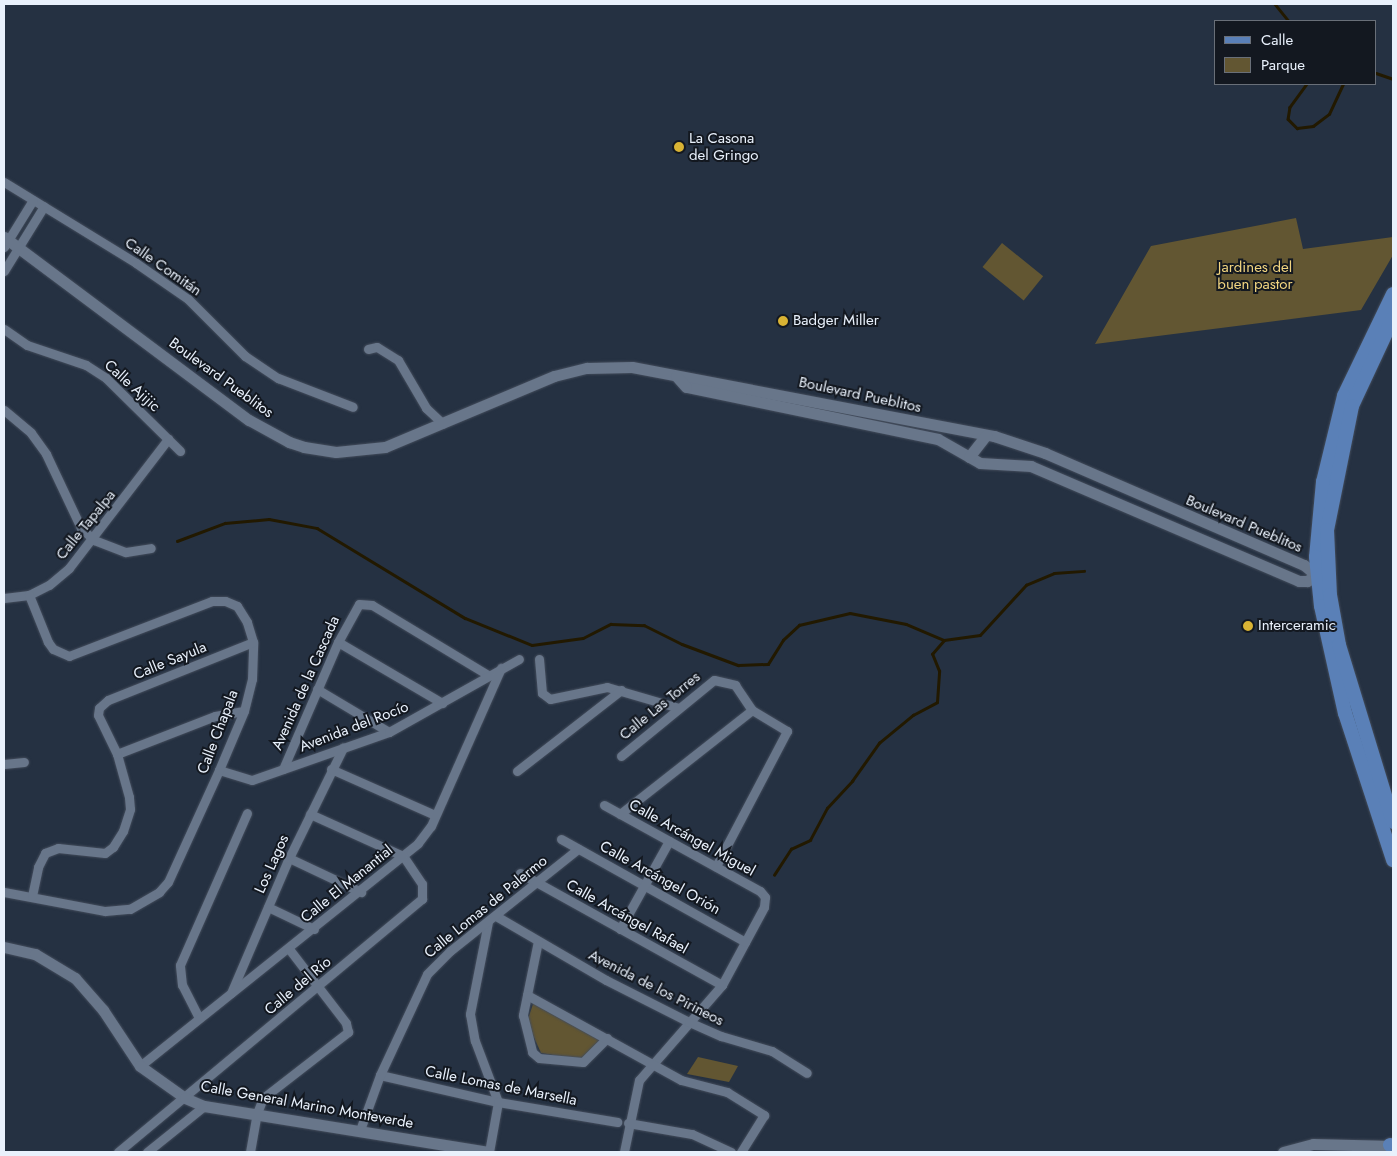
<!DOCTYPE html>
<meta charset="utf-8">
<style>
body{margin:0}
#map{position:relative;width:1397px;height:1156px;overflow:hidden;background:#253142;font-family:Jost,sans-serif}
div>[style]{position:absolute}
.green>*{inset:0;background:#625632;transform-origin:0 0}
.stream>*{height:2.5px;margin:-1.25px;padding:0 1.25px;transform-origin:1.25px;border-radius:1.25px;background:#221900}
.roads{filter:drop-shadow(0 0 1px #434c5b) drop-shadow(0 0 1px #434c5b)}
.minor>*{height:9px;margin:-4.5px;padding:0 4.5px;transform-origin:4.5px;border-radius:4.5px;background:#68768a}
.tertiary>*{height:11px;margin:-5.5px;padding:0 5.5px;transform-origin:5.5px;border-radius:5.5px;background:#68768a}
.primary>*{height:14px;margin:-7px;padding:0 7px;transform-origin:7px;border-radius:7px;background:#5a80b7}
.dots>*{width:14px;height:14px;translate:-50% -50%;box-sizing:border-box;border:2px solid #131820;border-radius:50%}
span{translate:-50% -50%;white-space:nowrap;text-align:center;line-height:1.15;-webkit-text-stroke:4px #131820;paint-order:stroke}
.poi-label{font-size:15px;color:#e9f1fc}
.left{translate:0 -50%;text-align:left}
.street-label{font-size:15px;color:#e9f1fc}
.park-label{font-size:15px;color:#f2d580}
.frame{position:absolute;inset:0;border:5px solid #e9f1fc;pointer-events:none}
.legend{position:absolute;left:1214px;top:20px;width:162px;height:65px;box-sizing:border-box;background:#131820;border:1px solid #696f78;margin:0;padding:6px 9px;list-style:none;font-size:15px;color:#e9f1fc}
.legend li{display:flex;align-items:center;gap:10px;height:25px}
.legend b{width:25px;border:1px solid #696f78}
</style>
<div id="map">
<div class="green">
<div style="clip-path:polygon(1296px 218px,1303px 249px,1393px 237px,1393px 255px,1361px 310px,1095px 344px,1151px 246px)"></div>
<div style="left:1002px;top:243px;width:53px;height:31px;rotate:39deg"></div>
<div style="clip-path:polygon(534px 1001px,603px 1037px,583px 1060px,541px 1053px,527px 1022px)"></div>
<div style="clip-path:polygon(698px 1057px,738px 1066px,729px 1082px,687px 1074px)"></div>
</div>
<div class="stream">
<div style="left:1275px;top:4px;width:22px;rotate:51deg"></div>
<div style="left:1376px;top:73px;width:18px;rotate:19deg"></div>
<div style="left:1307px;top:84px;width:29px;rotate:126deg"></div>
<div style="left:1290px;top:107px;width:12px;rotate:99deg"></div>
<div style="left:1288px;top:119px;width:13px;rotate:45deg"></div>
<div style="left:1297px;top:128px;width:16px;rotate:-7deg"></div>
<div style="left:1313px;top:126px;width:20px;rotate:-37deg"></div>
<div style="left:1329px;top:114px;width:33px;rotate:-65deg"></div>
<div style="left:177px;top:541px;width:51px;rotate:-20.6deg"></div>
<div style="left:225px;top:523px;width:44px;rotate:-5.2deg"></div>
<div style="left:269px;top:519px;width:49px;rotate:10.6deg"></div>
<div style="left:317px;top:528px;width:173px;rotate:31.3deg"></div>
<div style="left:465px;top:618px;width:72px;rotate:21.9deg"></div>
<div style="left:532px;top:645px;width:51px;rotate:-7.8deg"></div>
<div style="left:583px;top:638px;width:31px;rotate:-27deg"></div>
<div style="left:611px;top:624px;width:33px;rotate:2deg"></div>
<div style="left:644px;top:625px;width:42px;rotate:26.6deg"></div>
<div style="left:682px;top:644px;width:60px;rotate:20.6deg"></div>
<div style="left:738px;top:665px;width:30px;rotate:-2deg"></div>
<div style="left:768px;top:664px;width:28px;rotate:-58deg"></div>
<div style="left:783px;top:640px;width:22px;rotate:-43deg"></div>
<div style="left:799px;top:625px;width:52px;rotate:-13.2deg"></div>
<div style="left:850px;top:613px;width:57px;rotate:11.1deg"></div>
<div style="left:906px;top:624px;width:41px;rotate:22.8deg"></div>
<div style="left:944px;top:640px;width:36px;rotate:-8deg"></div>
<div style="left:980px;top:635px;width:68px;rotate:-47.4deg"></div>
<div style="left:1026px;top:585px;width:30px;rotate:-23deg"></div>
<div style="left:1054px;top:573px;width:30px;rotate:-4deg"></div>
<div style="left:774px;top:875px;width:31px;rotate:-57deg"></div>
<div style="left:791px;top:849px;width:21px;rotate:-25deg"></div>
<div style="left:810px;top:840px;width:36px;rotate:-62deg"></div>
<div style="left:827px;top:808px;width:37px;rotate:-47deg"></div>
<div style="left:852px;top:781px;width:47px;rotate:-54.6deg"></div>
<div style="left:879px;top:743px;width:44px;rotate:-39.5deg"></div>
<div style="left:913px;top:715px;width:27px;rotate:-28deg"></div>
<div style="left:937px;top:702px;width:31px;rotate:-86deg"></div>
<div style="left:939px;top:671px;width:18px;rotate:-112deg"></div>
<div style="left:932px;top:654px;width:18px;rotate:-49deg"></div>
</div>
<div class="roads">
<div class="minor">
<div style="left:4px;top:182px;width:155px;rotate:31.5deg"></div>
<div style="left:136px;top:263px;width:63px;rotate:34.7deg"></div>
<div style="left:188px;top:299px;width:81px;rotate:45deg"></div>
<div style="left:245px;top:356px;width:40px;rotate:34deg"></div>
<div style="left:278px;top:378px;width:80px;rotate:21.1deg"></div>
<div style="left:4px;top:247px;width:55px;rotate:-58.3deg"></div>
<div style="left:4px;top:271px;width:76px;rotate:-58.4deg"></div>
<div style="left:4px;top:329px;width:28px;rotate:35deg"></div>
<div style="left:27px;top:345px;width:62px;rotate:18.7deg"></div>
<div style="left:86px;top:365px;width:24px;rotate:33deg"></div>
<div style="left:106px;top:378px;width:104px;rotate:44.6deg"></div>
<div style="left:368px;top:349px;width:9px;rotate:-13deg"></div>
<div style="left:377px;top:347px;width:25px;rotate:32deg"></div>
<div style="left:398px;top:360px;width:56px;rotate:59.7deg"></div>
<div style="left:426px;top:408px;width:23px;rotate:43deg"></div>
<div style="left:4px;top:410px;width:35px;rotate:40deg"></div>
<div style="left:31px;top:433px;width:26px;rotate:54deg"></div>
<div style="left:46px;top:454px;width:82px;rotate:64.7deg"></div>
<div style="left:81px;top:528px;width:18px;rotate:43deg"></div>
<div style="left:94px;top:540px;width:34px;rotate:21deg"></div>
<div style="left:126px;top:552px;width:25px;rotate:-9deg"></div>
<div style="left:4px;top:598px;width:25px;rotate:-7deg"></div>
<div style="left:29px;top:595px;width:22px;rotate:-27deg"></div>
<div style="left:49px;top:585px;width:26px;rotate:-40deg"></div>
<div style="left:69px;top:568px;width:163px;rotate:-52.5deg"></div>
<div style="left:338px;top:642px;width:121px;rotate:30.4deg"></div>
<div style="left:539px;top:659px;width:34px;rotate:85deg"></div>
<div style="left:542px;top:693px;width:10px;rotate:37deg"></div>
<div style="left:550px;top:699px;width:58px;rotate:-11.9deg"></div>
<div style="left:607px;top:687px;width:75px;rotate:16.3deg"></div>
<div style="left:317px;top:689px;width:84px;rotate:30.8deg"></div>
<div style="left:117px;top:754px;width:105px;rotate:-21.2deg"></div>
<div style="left:215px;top:716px;width:29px;rotate:-10deg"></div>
<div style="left:621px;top:756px;width:120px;rotate:-39.3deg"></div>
<div style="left:714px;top:680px;width:22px;rotate:13deg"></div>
<div style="left:735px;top:685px;width:30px;rotate:56deg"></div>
<div style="left:752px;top:710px;width:41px;rotate:31deg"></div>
<div style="left:787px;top:731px;width:153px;rotate:117.7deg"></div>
<div style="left:4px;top:764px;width:20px;rotate:-6deg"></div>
<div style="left:283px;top:769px;width:138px;rotate:-66.6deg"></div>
<div style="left:338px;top:642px;width:43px;rotate:-61.1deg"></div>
<div style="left:359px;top:604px;width:13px;rotate:4deg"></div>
<div style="left:372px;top:605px;width:135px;rotate:31.1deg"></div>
<div style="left:331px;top:769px;width:114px;rotate:23.9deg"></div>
<div style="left:219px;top:770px;width:34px;rotate:17deg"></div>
<div style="left:252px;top:780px;width:145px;rotate:-19.3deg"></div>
<div style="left:389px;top:732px;width:149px;rotate:-29.3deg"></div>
<div style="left:517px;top:771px;width:132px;rotate:-37.9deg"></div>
<div style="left:604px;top:805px;width:178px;rotate:28.9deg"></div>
<div style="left:760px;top:891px;width:8px;rotate:50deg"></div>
<div style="left:765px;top:897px;width:10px;rotate:96deg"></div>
<div style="left:764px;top:907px;width:89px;rotate:118.3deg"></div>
<div style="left:722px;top:985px;width:126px;rotate:131.1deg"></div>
<div style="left:639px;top:1080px;width:74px;rotate:101.8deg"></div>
<div style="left:620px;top:814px;width:168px;rotate:-38.2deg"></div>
<div style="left:561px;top:839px;width:211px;rotate:29.2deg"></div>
<div style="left:289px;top:858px;width:80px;rotate:25.3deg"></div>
<div style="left:520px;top:873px;width:231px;rotate:29deg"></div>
<div style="left:4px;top:892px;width:103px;rotate:10.7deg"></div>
<div style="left:105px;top:911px;width:25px;rotate:-5deg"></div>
<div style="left:130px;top:909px;width:34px;rotate:-30deg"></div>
<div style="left:159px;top:892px;width:13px;rotate:-48deg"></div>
<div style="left:168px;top:882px;width:123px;rotate:-65.5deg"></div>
<div style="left:219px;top:770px;width:64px;rotate:-67deg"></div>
<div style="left:244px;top:711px;width:33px;rotate:-76deg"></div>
<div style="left:252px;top:679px;width:37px;rotate:-88deg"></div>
<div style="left:253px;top:642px;width:21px;rotate:-107deg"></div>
<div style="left:247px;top:622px;width:19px;rotate:-122deg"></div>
<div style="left:237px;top:606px;width:13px;rotate:-157deg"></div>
<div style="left:225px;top:601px;width:13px;rotate:180deg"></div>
<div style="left:212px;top:601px;width:153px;rotate:159deg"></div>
<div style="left:69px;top:656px;width:17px;rotate:-156deg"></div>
<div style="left:53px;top:649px;width:9px;rotate:-126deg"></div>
<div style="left:48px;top:642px;width:51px;rotate:-112deg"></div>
<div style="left:32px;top:896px;width:30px;rotate:-78deg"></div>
<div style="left:38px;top:867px;width:16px;rotate:-63deg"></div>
<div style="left:45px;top:853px;width:14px;rotate:-21deg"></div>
<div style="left:58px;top:848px;width:47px;rotate:6.1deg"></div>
<div style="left:105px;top:853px;width:10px;rotate:-37deg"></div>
<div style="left:113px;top:847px;width:19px;rotate:-58deg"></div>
<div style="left:123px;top:831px;width:23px;rotate:-72deg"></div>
<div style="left:130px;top:809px;width:12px;rotate:-95deg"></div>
<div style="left:129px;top:797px;width:45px;rotate:-105.6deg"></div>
<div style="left:117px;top:754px;width:43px;rotate:-116deg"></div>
<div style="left:98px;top:715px;width:7px;rotate:-82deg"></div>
<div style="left:99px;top:708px;width:12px;rotate:-42deg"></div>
<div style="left:108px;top:700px;width:156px;rotate:-21.8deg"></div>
<div style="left:268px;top:907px;width:51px;rotate:25.6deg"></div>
<div style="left:496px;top:916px;width:127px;rotate:30.2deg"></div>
<div style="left:606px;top:980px;width:93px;rotate:26.8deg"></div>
<div style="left:689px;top:1022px;width:35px;rotate:24deg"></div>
<div style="left:721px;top:1036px;width:53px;rotate:16.4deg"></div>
<div style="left:772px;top:1051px;width:41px;rotate:32.2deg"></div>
<div style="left:488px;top:922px;width:94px;rotate:101.1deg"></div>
<div style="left:470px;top:1014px;width:27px;rotate:80deg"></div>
<div style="left:475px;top:1041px;width:65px;rotate:69.3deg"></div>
<div style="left:498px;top:1102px;width:51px;rotate:100.2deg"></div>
<div style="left:620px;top:929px;width:101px;rotate:-60.9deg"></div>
<div style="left:538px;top:941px;width:76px;rotate:101.5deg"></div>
<div style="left:523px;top:1015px;width:38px;rotate:76deg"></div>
<div style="left:532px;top:1052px;width:9px;rotate:41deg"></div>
<div style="left:539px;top:1058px;width:44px;rotate:5.2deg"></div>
<div style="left:583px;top:1062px;width:34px;rotate:-45deg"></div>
<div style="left:231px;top:993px;width:147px;rotate:-66.8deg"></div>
<div style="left:289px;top:858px;width:123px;rotate:-63.9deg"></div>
<div style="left:527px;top:995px;width:176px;rotate:28.9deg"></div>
<div style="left:681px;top:1080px;width:48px;rotate:14.6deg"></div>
<div style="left:727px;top:1092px;width:44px;rotate:31.9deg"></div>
<div style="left:764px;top:1115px;width:44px;rotate:121.9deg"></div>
<div style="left:199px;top:1018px;width:37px;rotate:-117deg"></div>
<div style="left:182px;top:985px;width:20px;rotate:-96deg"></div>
<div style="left:180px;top:965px;width:166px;rotate:-66.2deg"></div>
<div style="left:140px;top:1066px;width:356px;rotate:-38.7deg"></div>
<div style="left:418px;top:843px;width:21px;rotate:-53deg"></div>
<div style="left:431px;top:826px;width:173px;rotate:-66.1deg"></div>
<div style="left:380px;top:1075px;width:121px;rotate:12.9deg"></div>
<div style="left:498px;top:1102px;width:121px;rotate:9.5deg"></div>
<div style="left:628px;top:1123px;width:65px;rotate:9.8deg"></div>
<div style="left:692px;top:1134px;width:43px;rotate:24.8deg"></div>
<div style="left:360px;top:1130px;width:59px;rotate:-70deg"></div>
<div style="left:380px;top:1075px;width:111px;rotate:-65deg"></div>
<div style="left:427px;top:974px;width:33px;rotate:-45deg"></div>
<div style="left:450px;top:951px;width:164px;rotate:-38.6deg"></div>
<div style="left:118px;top:1152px;width:396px;rotate:-39.8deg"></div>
<div style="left:422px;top:899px;width:15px;rotate:-90deg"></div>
<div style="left:422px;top:884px;width:34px;rotate:-124deg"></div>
<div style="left:403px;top:856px;width:102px;rotate:-155.7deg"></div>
<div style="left:147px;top:1152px;width:73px;rotate:-38.9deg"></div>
<div style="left:250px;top:1152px;width:40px;rotate:-80deg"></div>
<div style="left:257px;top:1113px;width:16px;rotate:-68deg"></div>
<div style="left:263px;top:1098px;width:108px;rotate:-37.8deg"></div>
<div style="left:348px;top:1032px;width:9px;rotate:-103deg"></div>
<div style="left:346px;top:1023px;width:93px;rotate:-127.6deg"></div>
</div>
<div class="tertiary">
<div style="left:4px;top:237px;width:306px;rotate:36.8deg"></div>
<div style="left:249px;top:420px;width:46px;rotate:28.8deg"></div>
<div style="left:289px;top:442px;width:16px;rotate:18deg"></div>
<div style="left:304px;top:447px;width:32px;rotate:9deg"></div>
<div style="left:336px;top:452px;width:49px;rotate:-5.8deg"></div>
<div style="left:385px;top:447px;width:183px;rotate:-22.8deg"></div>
<div style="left:554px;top:376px;width:34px;rotate:-14deg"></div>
<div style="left:587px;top:368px;width:45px;rotate:-1.3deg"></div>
<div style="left:632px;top:367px;width:369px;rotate:10.8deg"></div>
<div style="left:994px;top:436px;width:54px;rotate:18.4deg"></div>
<div style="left:1045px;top:453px;width:282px;rotate:23.4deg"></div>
<div style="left:1304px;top:565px;width:16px;rotate:40deg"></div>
<div style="left:1316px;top:575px;width:11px;rotate:146deg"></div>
<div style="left:1307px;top:581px;width:8px;rotate:180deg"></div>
<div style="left:1299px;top:581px;width:292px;rotate:-156.8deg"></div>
<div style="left:1031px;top:466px;width:51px;rotate:-176.6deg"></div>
<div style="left:980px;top:463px;width:48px;rotate:-150.3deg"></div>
<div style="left:938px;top:439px;width:257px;rotate:-168.3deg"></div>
<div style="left:686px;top:387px;width:15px;rotate:-132deg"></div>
<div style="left:969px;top:457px;width:28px;rotate:-52deg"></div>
<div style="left:4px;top:947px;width:32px;rotate:13deg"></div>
<div style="left:35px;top:954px;width:47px;rotate:31deg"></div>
<div style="left:75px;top:978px;width:43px;rotate:48.8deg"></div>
<div style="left:103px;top:1010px;width:67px;rotate:56.5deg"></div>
<div style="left:140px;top:1066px;width:55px;rotate:35.4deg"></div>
<div style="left:185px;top:1098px;width:21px;rotate:23deg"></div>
<div style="left:204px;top:1106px;width:288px;rotate:9.2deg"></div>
<div style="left:1283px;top:1152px;width:31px;rotate:-15deg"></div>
<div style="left:1313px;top:1144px;width:80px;rotate:1.4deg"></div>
</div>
<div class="primary">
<div style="left:1393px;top:294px;width:113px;rotate:115.7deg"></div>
<div style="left:1344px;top:396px;width:89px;rotate:103.7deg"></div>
<div style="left:1323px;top:482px;width:75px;rotate:95.3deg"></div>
<div style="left:1316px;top:557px;width:49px;rotate:84.2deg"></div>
<div style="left:1321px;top:606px;width:110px;rotate:77.4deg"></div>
<div style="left:1345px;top:713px;width:155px;rotate:71.9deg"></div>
<div style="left:1393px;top:318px;width:97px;rotate:115deg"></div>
<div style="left:1352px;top:406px;width:126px;rotate:101.4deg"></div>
<div style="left:1327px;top:530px;width:65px;rotate:87.4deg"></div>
<div style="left:1330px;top:595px;width:51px;rotate:79.8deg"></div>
<div style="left:1339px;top:645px;width:185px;rotate:73deg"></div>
<div style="left:1390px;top:1145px;width:4px;rotate:34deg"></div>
</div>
</div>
<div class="dots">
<div style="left:679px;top:147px;background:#d9b334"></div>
<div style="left:783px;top:321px;background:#d9b334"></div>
<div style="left:1248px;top:626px;background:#d9b334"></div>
</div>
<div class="poi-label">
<span class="left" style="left:689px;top:147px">La Casona<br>del Gringo</span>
<span class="left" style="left:793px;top:321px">Badger Miller</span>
<span class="left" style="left:1258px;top:626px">Interceramic</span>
</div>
<div class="street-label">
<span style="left:163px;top:267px;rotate:35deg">Calle Comitán</span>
<span style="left:221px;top:378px;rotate:36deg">Boulevard Pueblitos</span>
<span style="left:132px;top:386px;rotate:42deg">Calle Ajijic</span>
<span style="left:860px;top:395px;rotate:12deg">Boulevard Pueblitos</span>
<span style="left:1244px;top:524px;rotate:23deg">Boulevard Pueblitos</span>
<span style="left:86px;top:525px;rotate:-51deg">Calle Tapalpa</span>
<span style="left:170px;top:661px;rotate:-22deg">Calle Sayula</span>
<span style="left:306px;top:683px;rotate:-66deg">Avenida de la Cascada</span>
<span style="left:660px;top:706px;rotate:-39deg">Calle Las Torres</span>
<span style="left:354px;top:727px;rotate:-21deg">Avenida del Rocío</span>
<span style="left:218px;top:732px;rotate:-69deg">Calle Chapala</span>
<span style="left:692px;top:838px;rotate:29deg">Calle Arcángel Miguel</span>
<span style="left:272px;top:864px;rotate:-66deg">Los Lagos</span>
<span style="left:660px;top:878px;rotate:29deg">Calle Arcángel Orión</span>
<span style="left:347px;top:884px;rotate:-39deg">Calle El Manantial</span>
<span style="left:486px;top:907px;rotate:-39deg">Calle Lomas de Palermo</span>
<span style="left:627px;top:917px;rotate:29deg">Calle Arcángel Rafael</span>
<span style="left:298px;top:986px;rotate:-40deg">Calle del Río</span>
<span style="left:656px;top:988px;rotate:27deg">Avenida de los Pirineos</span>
<span style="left:501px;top:1086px;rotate:11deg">Calle Lomas de Marsella</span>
<span style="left:307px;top:1105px;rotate:10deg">Calle General Marino Monteverde</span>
</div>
<div class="park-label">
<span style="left:1255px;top:276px">Jardines del<br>buen pastor</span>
</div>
<div class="frame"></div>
<ul class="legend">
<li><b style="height:6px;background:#5a80b7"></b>Calle</li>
<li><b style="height:14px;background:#625632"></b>Parque</li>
</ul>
</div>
